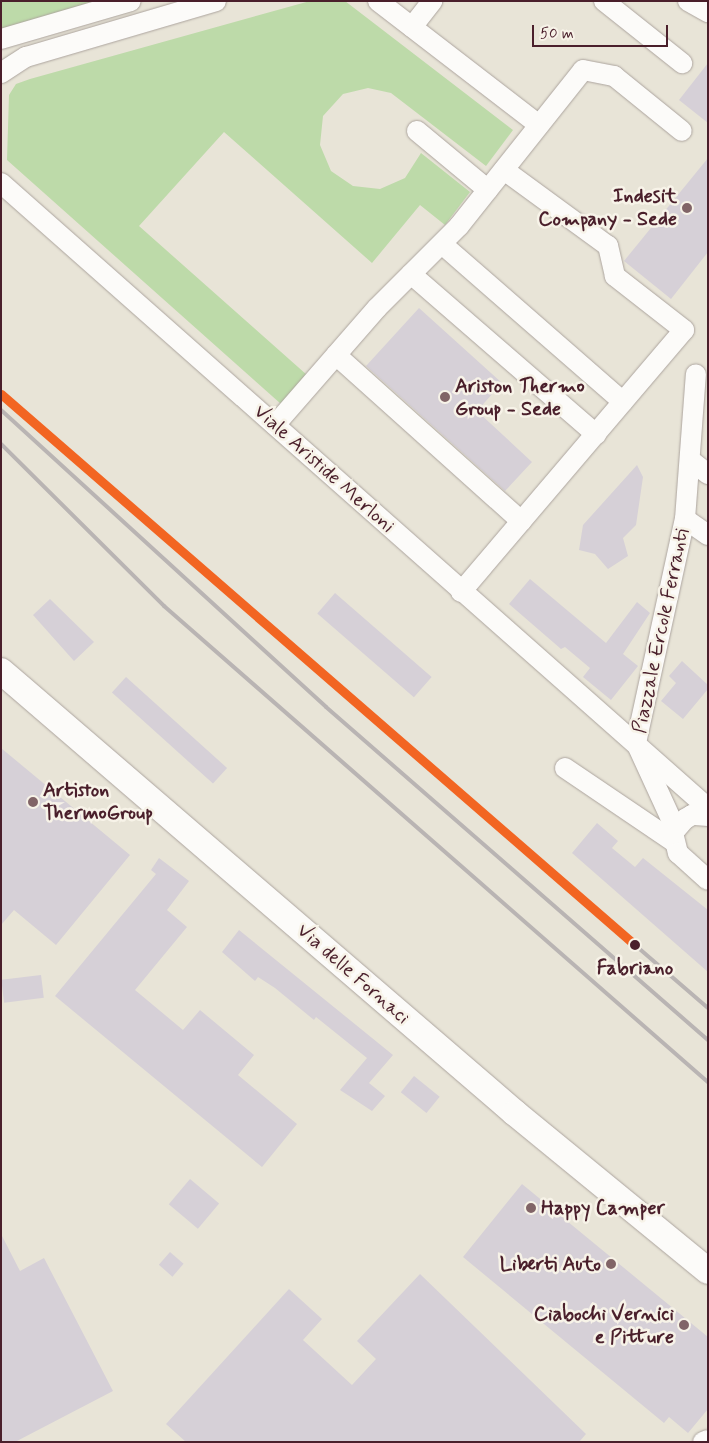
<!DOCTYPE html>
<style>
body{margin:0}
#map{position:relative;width:709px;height:1443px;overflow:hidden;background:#e8e4d7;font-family:Mynerve,sans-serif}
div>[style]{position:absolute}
.green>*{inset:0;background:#bddaa9}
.building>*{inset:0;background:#d6d0d7;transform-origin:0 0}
.roads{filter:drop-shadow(0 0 1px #aca49e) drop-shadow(0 0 1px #aca49e)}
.minor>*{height:20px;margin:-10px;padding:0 10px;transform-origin:10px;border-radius:10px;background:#fcfbf9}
.major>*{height:26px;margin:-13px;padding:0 13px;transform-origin:13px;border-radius:13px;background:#fcfbf9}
.rail>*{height:4px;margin:-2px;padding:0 2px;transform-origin:2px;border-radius:2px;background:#b9b4b3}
.rail-1>*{height:9px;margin:-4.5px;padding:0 4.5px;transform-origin:4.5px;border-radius:4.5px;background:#f26522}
.dots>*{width:14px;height:14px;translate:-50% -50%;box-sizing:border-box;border:2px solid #f7f3e8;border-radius:50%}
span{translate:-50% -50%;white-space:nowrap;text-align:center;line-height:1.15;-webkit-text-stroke:5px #f7f3e8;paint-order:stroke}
.poi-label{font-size:20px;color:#4a1f2b;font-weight:700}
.right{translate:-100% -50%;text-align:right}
.left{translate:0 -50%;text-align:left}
.street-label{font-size:20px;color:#4a1f2b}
.stop-label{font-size:20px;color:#4a1f2b;font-weight:700}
.frame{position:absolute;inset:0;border:2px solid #4a1f2b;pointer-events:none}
.scale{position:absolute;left:532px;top:25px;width:136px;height:22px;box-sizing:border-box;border:2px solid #4a1f2b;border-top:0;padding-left:6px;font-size:15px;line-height:18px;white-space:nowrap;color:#4a1f2b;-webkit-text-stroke:4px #f7f3e8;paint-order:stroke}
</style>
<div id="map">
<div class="green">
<div style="clip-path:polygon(1px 1px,104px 1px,1px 30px)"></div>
<div style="clip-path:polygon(310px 1px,345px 1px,513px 130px,486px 166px,391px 93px,368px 88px,343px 94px,323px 116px,320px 145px,331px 171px,353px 186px,380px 189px,405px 178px,421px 153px,470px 192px,445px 225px,420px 205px,372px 263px,224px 132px,139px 226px,307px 375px,281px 404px,7px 160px,9px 95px,16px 84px,30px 79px)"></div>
</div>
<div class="building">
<div style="clip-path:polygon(708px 63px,708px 123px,679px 100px)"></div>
<div style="clip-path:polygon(708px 158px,708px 252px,671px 299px,624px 261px)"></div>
<div style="clip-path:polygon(419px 308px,502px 383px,477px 411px,532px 462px,505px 491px,366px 366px)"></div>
<div style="clip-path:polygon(637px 465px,643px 477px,636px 525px,623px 538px,628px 556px,608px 569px,595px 554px,579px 550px,583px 525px)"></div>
<div style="clip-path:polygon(530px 579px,606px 643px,637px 602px,650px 613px,623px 654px,638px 666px,611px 700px,583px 677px,590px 668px,565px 647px,561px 649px,509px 604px)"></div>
<div style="left:335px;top:593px;width:128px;height:27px;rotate:41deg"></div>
<div style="clip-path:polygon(50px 599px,94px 642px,74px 661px,33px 615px)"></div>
<div style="clip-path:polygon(682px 661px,708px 685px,708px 689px,683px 719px,661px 701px,676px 683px,669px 676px)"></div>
<div style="left:126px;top:677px;width:136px;height:21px;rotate:42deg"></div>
<div style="clip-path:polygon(1px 748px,130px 855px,56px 945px,14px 910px,1px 925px)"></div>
<div style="clip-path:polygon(597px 823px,618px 841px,612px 848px,635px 867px,643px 858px,708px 910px,708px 972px,572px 853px)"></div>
<div style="clip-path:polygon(159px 858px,189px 881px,167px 910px,187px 927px,135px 990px,183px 1030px,200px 1010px,254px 1055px,238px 1075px,297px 1124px,262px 1167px,55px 996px,156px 874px,151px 870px)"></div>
<div style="clip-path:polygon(239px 930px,393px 1055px,369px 1083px,385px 1096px,372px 1111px,340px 1090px,367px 1058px,316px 1017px,314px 1020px,275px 988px,258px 977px,255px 981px,222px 952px)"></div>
<div style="left:41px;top:975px;width:23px;height:40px;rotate:83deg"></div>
<div style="left:414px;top:1076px;width:33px;height:21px;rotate:39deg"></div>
<div style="left:190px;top:1179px;width:38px;height:33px;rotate:40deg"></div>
<div style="clip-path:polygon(522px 1184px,708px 1337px,708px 1409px,688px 1433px,669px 1417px,664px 1423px,463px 1257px)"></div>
<div style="clip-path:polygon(1px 1234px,20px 1271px,44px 1258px,113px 1391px,15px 1442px,1px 1442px)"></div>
<div style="left:170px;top:1252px;width:18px;height:17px;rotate:41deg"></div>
<div style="clip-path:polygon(420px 1274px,586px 1434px,579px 1442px,186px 1442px,166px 1424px,289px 1289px,322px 1319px,303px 1340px,352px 1385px,376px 1359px,357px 1341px)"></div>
</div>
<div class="roads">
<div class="minor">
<div style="left:378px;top:1px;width:203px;rotate:37.6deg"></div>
<div style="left:604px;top:1px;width:100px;rotate:38.5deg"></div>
<div style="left:688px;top:1px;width:23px;rotate:29deg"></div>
<div style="left:412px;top:27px;width:33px;rotate:-52deg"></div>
<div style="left:1px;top:39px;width:135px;rotate:-16.3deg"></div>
<div style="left:1px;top:73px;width:30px;rotate:-33deg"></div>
<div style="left:26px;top:57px;width:198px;rotate:-16.4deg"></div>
<div style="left:417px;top:131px;width:92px;rotate:39.7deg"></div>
<div style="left:1px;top:183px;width:944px;rotate:41.48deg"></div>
<div style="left:442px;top:244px;width:240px;rotate:41.1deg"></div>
<div style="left:411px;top:274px;width:245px;rotate:40.9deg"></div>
<div style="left:336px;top:355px;width:249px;rotate:41.9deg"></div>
<div style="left:275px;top:425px;width:155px;rotate:-48.9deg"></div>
<div style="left:377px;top:308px;width:116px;rotate:-45deg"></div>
<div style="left:459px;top:226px;width:199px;rotate:-51.5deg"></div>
<div style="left:583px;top:70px;width:32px;rotate:11deg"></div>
<div style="left:614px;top:76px;width:87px;rotate:39deg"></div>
<div style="left:690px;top:460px;width:23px;rotate:38deg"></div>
<div style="left:685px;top:519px;width:28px;rotate:35deg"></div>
<div style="left:461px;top:592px;width:344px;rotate:-49.6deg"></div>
<div style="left:684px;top:330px;width:88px;rotate:-142deg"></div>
<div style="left:615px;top:276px;width:31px;rotate:-103deg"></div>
<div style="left:608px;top:246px;width:129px;rotate:-143.8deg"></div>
<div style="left:636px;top:743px;width:229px;rotate:-77.7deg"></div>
<div style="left:685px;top:519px;width:145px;rotate:-85.7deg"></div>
<div style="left:638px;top:747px;width:89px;rotate:65.4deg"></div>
<div style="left:565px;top:768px;width:130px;rotate:34.1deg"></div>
<div style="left:708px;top:816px;width:16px;rotate:-176deg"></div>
<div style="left:692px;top:815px;width:8px;rotate:150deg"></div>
<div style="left:685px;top:819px;width:18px;rotate:131deg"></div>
<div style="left:673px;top:833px;width:21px;rotate:76deg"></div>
<div style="left:678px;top:853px;width:40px;rotate:42deg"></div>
<div style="left:703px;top:1442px;width:5px;rotate:-22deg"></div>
</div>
<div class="major">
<div style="left:1px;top:671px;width:678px;rotate:40.69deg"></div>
<div style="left:515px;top:1113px;width:249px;rotate:39.3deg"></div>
</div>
</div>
<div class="rail">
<div style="left:1px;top:410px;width:440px;rotate:42.4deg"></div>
<div style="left:326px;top:707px;width:507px;rotate:41.08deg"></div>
<div style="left:1px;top:444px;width:230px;rotate:44.8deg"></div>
<div style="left:164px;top:606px;width:723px;rotate:41.19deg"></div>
<div style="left:635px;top:945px;width:96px;rotate:40.8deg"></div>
</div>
<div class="rail-1">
<div style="left:1px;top:394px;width:840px;rotate:40.99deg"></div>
</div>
<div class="dots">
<div style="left:687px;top:208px;background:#816467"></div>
<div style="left:445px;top:397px;background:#816467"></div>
<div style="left:33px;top:802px;background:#816467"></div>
<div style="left:635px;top:945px;background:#4a1f2b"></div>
<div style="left:531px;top:1208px;background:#816467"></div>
<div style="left:611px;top:1264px;background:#816467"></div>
<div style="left:684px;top:1325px;background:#816467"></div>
</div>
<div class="poi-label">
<span class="right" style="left:677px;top:208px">Indesit<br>Company - Sede</span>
<span class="left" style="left:455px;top:398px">Ariston Thermo<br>Group - Sede</span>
<span class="left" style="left:43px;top:802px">Artiston<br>ThermoGroup</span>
<span class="left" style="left:541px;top:1208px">Happy Camper</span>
<span class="right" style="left:601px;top:1264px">Liberti Auto</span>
<span class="right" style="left:674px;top:1326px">Ciabochi Vernici<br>e Pitture</span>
</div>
<div class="street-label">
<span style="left:324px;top:469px;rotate:42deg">Viale Aristide Merloni</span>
<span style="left:661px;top:631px;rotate:-78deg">Piazzale Ercole Ferranti</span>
<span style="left:353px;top:974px;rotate:41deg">Via delle Fornaci</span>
</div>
<div class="stop-label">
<span style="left:635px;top:968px">Fabriano</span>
</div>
<div class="frame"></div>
<div class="scale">50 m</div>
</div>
